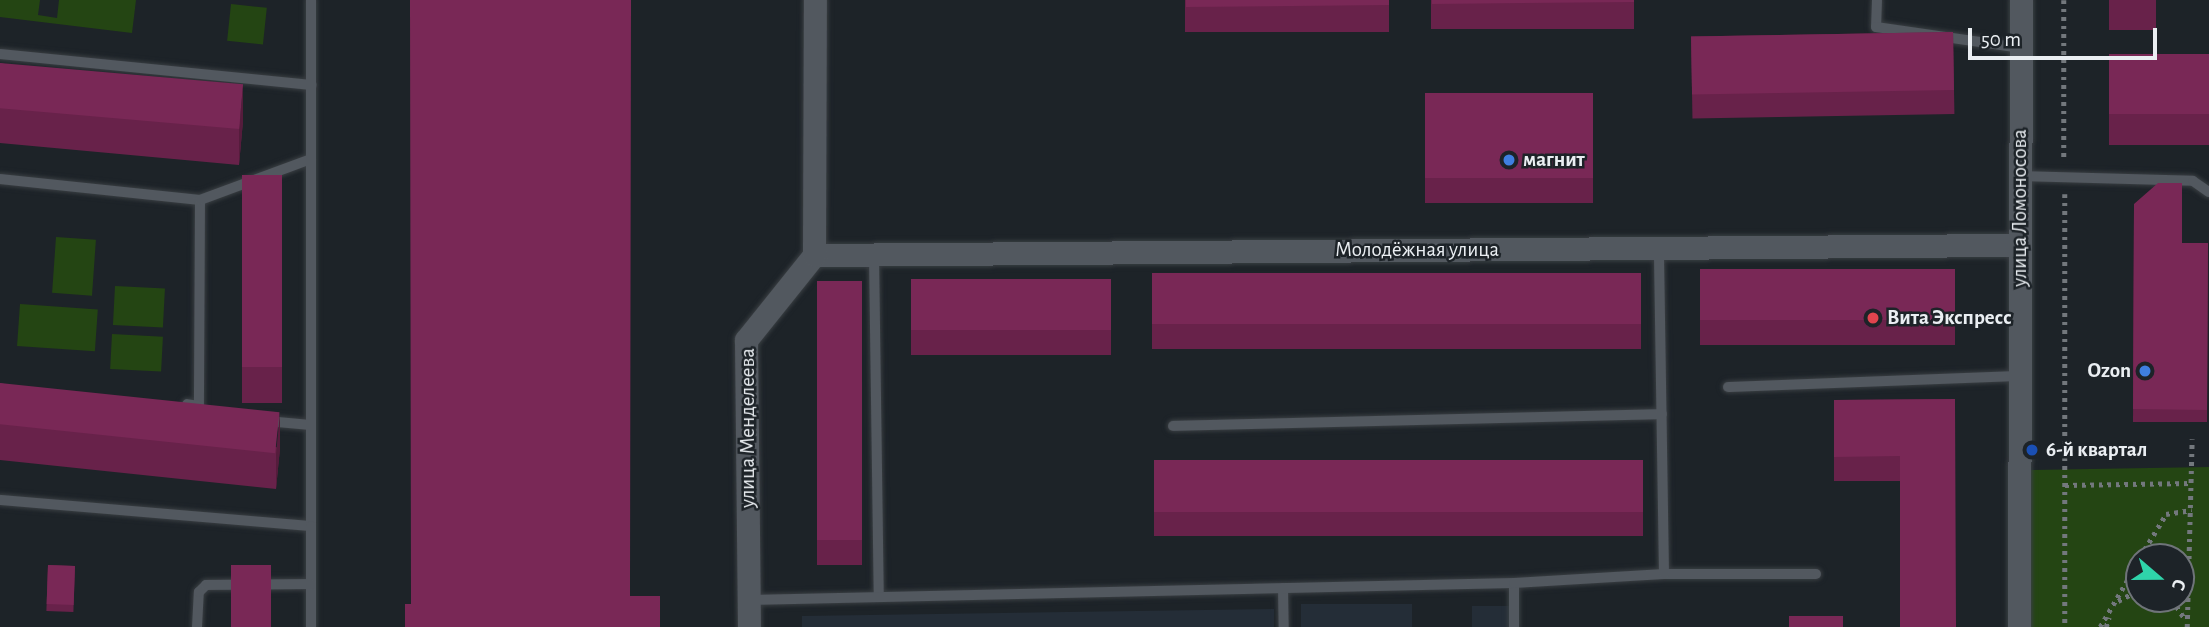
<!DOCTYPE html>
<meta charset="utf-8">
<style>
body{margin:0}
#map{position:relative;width:2209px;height:627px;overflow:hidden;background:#1d2328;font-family:"Alegreya Sans",sans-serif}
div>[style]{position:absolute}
.built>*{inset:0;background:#242d37;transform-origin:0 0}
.green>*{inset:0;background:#244513;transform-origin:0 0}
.path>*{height:4.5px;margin-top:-2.25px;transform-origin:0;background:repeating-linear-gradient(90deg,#73787d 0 3.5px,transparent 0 8.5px)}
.roads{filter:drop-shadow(0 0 2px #393e42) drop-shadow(0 0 2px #393e42)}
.lane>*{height:10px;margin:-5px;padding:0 5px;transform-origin:5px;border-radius:5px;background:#52585f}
.street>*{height:23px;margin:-11.5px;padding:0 11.5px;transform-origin:11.5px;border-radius:11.5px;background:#52585f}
.wall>*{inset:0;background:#68224a;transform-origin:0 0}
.shaded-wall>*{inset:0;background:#551c3c}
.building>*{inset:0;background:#792856;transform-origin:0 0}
.dots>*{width:19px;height:19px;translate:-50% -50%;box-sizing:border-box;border:4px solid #1d2328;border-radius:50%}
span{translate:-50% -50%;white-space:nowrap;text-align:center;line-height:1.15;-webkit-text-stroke:5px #1d2328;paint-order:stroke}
.poi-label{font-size:21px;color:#eaeef2;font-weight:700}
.left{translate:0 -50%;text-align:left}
.right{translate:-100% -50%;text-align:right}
.street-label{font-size:21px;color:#eaeef2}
.north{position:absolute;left:2125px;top:543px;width:70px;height:70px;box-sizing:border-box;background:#1d2328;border:2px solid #6f7479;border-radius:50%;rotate:110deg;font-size:19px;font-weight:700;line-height:28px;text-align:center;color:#eaeef2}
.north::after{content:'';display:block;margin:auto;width:24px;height:32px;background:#2fd4aa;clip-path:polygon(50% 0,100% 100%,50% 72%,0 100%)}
.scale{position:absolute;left:1968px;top:28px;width:189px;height:32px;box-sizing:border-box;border:4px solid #eaeef2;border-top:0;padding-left:9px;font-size:21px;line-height:24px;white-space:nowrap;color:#eaeef2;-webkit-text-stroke:5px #1d2328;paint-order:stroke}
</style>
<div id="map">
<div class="built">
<div style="left:1412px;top:604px;width:23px;height:111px;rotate:90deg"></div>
<div style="clip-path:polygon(1472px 606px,1509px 606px,1509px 627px,1464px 627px,1472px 627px)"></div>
<div style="clip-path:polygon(1274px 609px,1274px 627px,802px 627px,802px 616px)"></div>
</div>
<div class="green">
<div style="clip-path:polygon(0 0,40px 0,38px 15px,57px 18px,59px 0,136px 0,132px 33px,0 17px)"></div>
<div style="left:231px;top:4px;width:36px;height:37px;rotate:6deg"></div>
<div style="left:56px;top:237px;width:40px;height:56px;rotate:4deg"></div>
<div style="left:115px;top:286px;width:50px;height:39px;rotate:3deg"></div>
<div style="left:20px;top:304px;width:78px;height:42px;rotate:4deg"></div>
<div style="left:112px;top:334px;width:51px;height:35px;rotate:3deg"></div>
<div style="clip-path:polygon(evenodd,2209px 467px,2209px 627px,2027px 627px,2027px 470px,2209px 467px,2139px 557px,2181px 557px,2181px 599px,2139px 599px,2139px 557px)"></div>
</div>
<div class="path">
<div style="left:2064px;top:0;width:161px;rotate:90deg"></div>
<div style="left:2065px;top:194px;width:433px;rotate:90deg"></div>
<div style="left:2065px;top:485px;width:127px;rotate:-0.9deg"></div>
<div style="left:2140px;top:557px;width:50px;rotate:-58.8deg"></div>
<div style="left:2166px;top:514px;width:26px;rotate:-9deg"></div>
<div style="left:2172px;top:599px;width:24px;rotate:57deg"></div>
<div style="left:2118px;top:601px;width:24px;rotate:-28deg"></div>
<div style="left:2100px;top:627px;width:78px;rotate:-59.8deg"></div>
<div style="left:2106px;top:627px;width:10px;rotate:-73deg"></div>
<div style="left:2187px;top:627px;width:188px;rotate:-88.5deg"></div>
</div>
<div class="roads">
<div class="lane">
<div style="left:1877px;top:0;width:27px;rotate:92deg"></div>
<div style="left:1876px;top:27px;width:147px;rotate:8.2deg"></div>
<div style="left:0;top:54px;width:313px;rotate:5.7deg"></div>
<div style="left:2019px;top:176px;width:174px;rotate:1.6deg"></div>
<div style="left:2193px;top:181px;width:19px;rotate:35deg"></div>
<div style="left:0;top:179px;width:201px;rotate:6deg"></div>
<div style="left:200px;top:200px;width:206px;rotate:90.3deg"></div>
<div style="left:199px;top:406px;width:12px;rotate:-171deg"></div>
<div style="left:200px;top:200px;width:118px;rotate:-20.3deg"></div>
<div style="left:874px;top:255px;width:342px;rotate:89.2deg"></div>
<div style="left:1728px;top:387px;width:291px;rotate:-2.2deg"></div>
<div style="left:266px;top:421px;width:45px;rotate:5.1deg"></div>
<div style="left:1173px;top:426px;width:489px;rotate:-1.4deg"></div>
<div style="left:0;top:500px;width:312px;rotate:4.8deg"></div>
<div style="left:311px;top:526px;width:526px;rotate:-90deg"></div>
<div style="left:311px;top:526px;width:101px;rotate:90deg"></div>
<div style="left:1664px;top:574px;width:152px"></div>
<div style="left:1514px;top:583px;width:44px;rotate:90deg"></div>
<div style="left:1283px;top:588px;width:39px;rotate:89deg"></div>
<div style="left:749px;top:600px;width:765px;rotate:-1.27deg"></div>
<div style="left:1514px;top:583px;width:150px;rotate:-3.4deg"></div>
<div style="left:1664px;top:574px;width:326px;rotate:-90.9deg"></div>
<div style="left:197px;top:627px;width:35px;rotate:-87deg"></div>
<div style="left:199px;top:592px;width:10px;rotate:-45deg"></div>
<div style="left:206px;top:585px;width:105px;rotate:-0.5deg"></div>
</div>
<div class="street">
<div style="left:814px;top:255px;width:1205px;rotate:-0.48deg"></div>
<div style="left:749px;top:627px;width:287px;rotate:-90.6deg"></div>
<div style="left:746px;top:340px;width:109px;rotate:-51.3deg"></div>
<div style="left:814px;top:255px;width:255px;rotate:-89.8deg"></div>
<div style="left:2019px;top:627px;width:627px;rotate:-89.82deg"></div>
</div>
</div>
<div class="wall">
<div style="left:1185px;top:0;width:204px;height:32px"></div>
<div style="left:1431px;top:0;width:203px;height:29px"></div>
<div style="left:2109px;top:0;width:47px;height:30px"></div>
<div style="left:1953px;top:32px;width:82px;height:262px;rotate:89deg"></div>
<div style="left:2109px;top:54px;width:100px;height:91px"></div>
<div style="clip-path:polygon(0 63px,243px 121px,239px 165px,0 143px)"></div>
<div style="left:1425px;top:93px;width:168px;height:110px"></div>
<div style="left:242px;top:175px;width:40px;height:228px"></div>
<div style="clip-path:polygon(2134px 204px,2182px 243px,2208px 243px,2207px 422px,2133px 422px)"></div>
<div style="left:1955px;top:269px;width:76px;height:255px;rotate:90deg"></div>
<div style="left:1641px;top:273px;width:76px;height:489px;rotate:90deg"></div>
<div style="left:1111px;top:279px;width:76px;height:200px;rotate:90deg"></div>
<div style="left:862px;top:281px;width:284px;height:45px;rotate:90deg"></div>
<div style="clip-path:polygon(0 383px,280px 448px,276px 489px,0 460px)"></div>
<div style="clip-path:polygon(1955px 399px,1900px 481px,1834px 481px,1834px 400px)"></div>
<div style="left:1643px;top:460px;width:76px;height:489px;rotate:90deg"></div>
<div style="left:48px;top:565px;width:27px;height:46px;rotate:2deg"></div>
</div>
<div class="shaded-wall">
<div style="clip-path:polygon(243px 85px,243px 121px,239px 165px,239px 129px)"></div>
<div style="clip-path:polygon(280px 412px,280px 448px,276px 489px,276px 454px)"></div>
</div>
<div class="building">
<div style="clip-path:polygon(410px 0,631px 0,630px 596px,660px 596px,660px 627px,405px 627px,405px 604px,411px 604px)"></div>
<div style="clip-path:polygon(1186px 0,1389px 0,1389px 5px,1186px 7px)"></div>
<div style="clip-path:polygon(1432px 0,1634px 0,1634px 2px,1432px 4px)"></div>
<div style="left:1953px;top:32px;width:58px;height:262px;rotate:89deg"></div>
<div style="left:2109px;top:54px;width:100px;height:60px"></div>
<div style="left:0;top:63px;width:244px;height:45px;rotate:5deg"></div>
<div style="left:1425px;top:93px;width:168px;height:85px"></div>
<div style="left:242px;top:175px;width:40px;height:192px"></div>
<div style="clip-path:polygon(2158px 183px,2182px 183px,2182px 243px,2208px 243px,2207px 410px,2133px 409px,2134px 204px)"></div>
<div style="left:1955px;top:269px;width:51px;height:255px;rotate:90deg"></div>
<div style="left:1641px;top:273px;width:51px;height:489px;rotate:90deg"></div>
<div style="left:1111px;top:279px;width:51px;height:200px;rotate:90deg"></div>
<div style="left:862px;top:281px;width:259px;height:45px;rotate:90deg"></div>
<div style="left:0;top:383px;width:281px;height:41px;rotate:6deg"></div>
<div style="clip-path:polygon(1955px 399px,1956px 627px,1900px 627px,1900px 456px,1834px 457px,1834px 400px)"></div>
<div style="left:1643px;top:460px;width:52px;height:489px;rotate:90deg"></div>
<div style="left:48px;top:565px;width:27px;height:39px;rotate:2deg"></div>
<div style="left:271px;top:565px;width:62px;height:40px;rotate:90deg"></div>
<div style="left:1843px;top:616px;width:11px;height:54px;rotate:90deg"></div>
</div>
<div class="dots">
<div style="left:1509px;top:160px;background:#3f7fe0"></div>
<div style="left:1873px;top:318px;background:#e0444e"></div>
<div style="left:2145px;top:371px;background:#3f7fe0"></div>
<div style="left:2032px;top:450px;background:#1a4fb4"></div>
</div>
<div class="poi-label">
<span class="left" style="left:1523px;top:160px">магнит</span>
<span class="left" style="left:1887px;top:318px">Вита Экспресс</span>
<span class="right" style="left:2131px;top:371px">Ozon</span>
<span class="left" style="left:2046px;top:450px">6-й квартал</span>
</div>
<div class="street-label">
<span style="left:2020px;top:208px;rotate:-90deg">улица Ломоносова</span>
<span style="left:1417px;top:250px">Молодёжная улица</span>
<span style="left:748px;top:428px;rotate:-90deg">улица Менделеева</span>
</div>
<div class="north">С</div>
<div class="scale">50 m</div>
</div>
